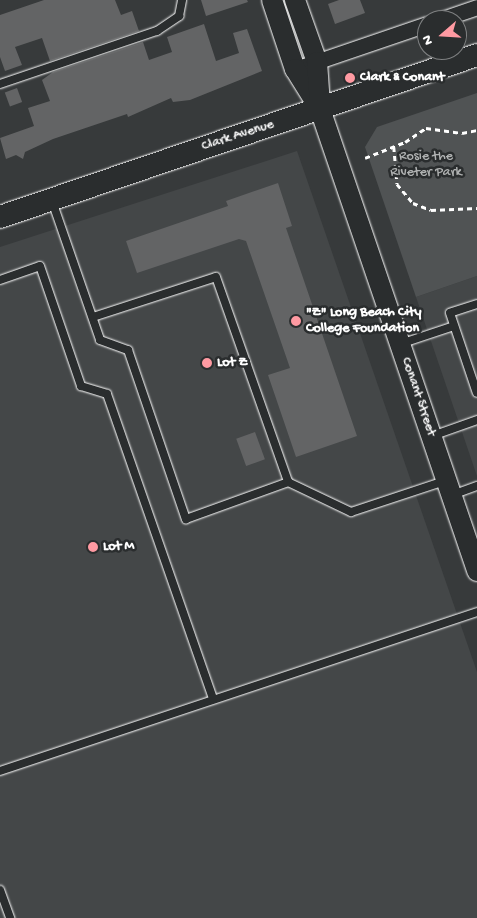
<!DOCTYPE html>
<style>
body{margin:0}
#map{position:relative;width:477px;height:918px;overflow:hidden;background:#373a3b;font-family:"Gochi Hand",sans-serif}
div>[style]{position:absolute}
.built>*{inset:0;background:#444748}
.green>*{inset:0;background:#505354}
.building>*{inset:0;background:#636465;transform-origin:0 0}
.path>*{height:2.5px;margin-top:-1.25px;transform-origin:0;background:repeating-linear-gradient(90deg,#fff 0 5px,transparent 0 9px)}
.roads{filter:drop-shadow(0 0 1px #fff) drop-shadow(0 0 1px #fff)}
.service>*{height:8px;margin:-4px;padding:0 4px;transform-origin:4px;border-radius:4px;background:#2a2d2e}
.minor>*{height:15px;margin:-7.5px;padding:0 7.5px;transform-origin:7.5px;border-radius:7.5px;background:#2a2d2e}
.tertiary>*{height:20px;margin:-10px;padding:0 10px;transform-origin:10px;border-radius:10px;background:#2a2d2e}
.secondary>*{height:22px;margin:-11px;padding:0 11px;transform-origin:11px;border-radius:11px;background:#2a2d2e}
.dots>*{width:14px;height:14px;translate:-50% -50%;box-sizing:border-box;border:2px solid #2a2d2e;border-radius:50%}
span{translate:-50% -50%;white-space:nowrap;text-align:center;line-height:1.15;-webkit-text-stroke:5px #2a2d2e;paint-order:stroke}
.poi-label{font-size:14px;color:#fff;font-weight:700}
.left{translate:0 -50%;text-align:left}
.street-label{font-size:14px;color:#fff}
.park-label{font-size:14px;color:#b0b2b2}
.north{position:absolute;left:417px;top:10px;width:50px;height:50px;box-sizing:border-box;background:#2a2d2e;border:1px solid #7f8182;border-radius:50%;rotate:251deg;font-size:14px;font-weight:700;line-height:20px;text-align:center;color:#fff}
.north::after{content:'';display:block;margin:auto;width:18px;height:22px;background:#ff9aa2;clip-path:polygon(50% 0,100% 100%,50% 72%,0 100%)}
</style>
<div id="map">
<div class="built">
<div style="clip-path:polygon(297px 151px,477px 672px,477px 918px,0 918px,0 247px)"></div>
<div style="clip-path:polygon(477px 276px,477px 476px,416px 297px)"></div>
</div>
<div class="green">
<div style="clip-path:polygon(477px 93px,477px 276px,416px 297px,365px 147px,377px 127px)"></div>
</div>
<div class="building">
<div style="clip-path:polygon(44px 0,115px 0,121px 15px,132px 11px,139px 31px,50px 61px,42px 38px,15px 47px,22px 65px,5px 71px,0 57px,0 15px)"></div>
<div style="clip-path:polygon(201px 0,247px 0,248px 2px,206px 16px)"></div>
<div style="clip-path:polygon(339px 0,360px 0,365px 13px,335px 24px,328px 4px)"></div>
<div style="clip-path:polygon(204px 24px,216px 61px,239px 53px,233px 33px,247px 29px,262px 71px,190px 100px,173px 102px,171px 98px,128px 117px,127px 114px,53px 139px,25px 152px,23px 159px,16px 155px,6px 159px,0 138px,34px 126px,28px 108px,50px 101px,42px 80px,53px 72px,143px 42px,149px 60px,172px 52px,167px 37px)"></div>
<div style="left:17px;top:88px;width:15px;height:13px;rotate:70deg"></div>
<div style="clip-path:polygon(278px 183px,292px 226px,286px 228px,357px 436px,296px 457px,268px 375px,290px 368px,246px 241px,239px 239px,137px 273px,126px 241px,228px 206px,226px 201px)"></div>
<div style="left:255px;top:432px;width:29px;height:20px;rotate:70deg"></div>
</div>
<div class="path">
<div style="left:394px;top:147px;width:37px;rotate:85deg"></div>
<div style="left:397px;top:184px;width:25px;rotate:50deg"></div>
<div style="left:413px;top:203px;width:19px;rotate:21deg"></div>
<div style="left:431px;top:210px;width:46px;rotate:-2.5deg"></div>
<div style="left:365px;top:158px;width:43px;rotate:-21.8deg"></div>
<div style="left:405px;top:142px;width:25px;rotate:-34deg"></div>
<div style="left:426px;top:128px;width:36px;rotate:8deg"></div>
<div style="left:462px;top:133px;width:15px;rotate:-11deg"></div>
</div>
<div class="roads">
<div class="service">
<div style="left:0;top:84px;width:166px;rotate:-18.7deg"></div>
<div style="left:157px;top:31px;width:27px;rotate:-34deg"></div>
<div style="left:179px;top:16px;width:16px;rotate:-79deg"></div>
<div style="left:52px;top:201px;width:147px;rotate:70.9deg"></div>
<div style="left:100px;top:340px;width:30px;rotate:20deg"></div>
<div style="left:128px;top:350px;width:179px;rotate:71.1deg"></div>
<div style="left:186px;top:519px;width:109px;rotate:-19.9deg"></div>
<div style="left:288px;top:482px;width:70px;rotate:25.5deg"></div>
<div style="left:351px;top:512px;width:99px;rotate:-18.3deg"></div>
<div style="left:0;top:280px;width:42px;rotate:-19.3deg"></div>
<div style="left:40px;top:266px;width:127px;rotate:71.1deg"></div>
<div style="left:81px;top:386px;width:27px;rotate:17deg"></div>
<div style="left:107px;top:394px;width:323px;rotate:70.8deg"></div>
<div style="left:477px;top:304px;width:28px;rotate:162deg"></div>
<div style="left:450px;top:313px;width:84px;rotate:71.4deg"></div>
<div style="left:93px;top:317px;width:129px;rotate:-18deg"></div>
<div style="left:216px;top:277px;width:217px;rotate:70.6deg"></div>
<div style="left:400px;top:344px;width:57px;rotate:-18.4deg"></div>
<div style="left:432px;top:436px;width:48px;rotate:-19.6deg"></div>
<div style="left:452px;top:495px;width:27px;rotate:-20deg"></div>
<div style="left:0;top:771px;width:503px;rotate:-18.43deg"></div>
<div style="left:0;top:890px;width:30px;rotate:70deg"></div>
</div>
<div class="minor">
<div style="left:439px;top:20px;width:40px;rotate:-18.9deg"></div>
<div style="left:295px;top:69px;width:139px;rotate:-18.8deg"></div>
</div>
<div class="tertiary">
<div style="left:272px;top:0;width:73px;rotate:71.6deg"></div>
<div style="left:295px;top:69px;width:47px;rotate:58deg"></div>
<div style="left:320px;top:109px;width:488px;rotate:71.2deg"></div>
<div style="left:295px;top:0;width:66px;rotate:70.5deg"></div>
<div style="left:317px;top:62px;width:43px;rotate:86deg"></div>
</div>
<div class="secondary">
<div style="left:0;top:217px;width:504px;rotate:-18.76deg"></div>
</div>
</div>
<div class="dots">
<div style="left:350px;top:78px;background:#ff9aa2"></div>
<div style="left:296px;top:321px;background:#ff9aa2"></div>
<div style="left:207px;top:363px;background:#ff9aa2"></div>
<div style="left:93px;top:547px;background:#ff9aa2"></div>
</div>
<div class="poi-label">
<span class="left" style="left:360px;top:78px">Clark &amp; Conant</span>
<span class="left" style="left:306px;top:321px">"Z" Long Beach City<br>College Foundation</span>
<span class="left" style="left:217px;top:363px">Lot Z</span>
<span class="left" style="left:103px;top:547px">Lot M</span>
</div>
<div class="street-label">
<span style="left:238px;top:136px;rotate:-18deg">Clark Avenue</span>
<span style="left:418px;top:397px;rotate:71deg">Conant Street</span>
</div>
<div class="park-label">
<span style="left:426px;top:165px">Rosie the<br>Riveter Park</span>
</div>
<div class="north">N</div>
</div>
